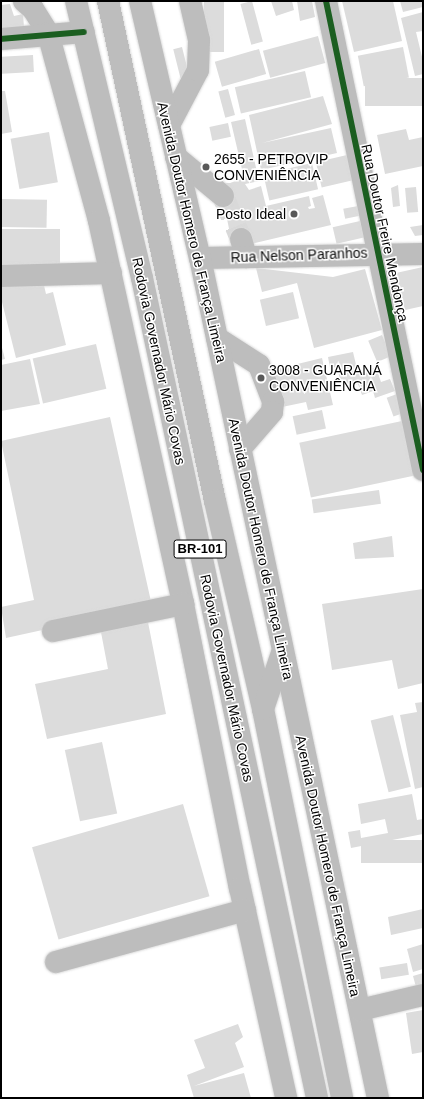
<!DOCTYPE html>
<meta charset="utf-8">
<style>
body{margin:0}
#map{position:relative;width:424px;height:1099px;overflow:hidden;background:#fff;font-family:Arial,sans-serif}
div>[style]{position:absolute}
.building>*{inset:0;background:#dcdcdc;transform-origin:0 0}
.minor-tunnel>*{height:22px;margin-top:-11px;transform-origin:0;background:repeating-linear-gradient(90deg,#d9d9d9 0 22px,transparent 0 33px)}
.roads{filter:drop-shadow(0 0 1px #dbdbdb) drop-shadow(0 0 1px #dbdbdb)}
.minor>*{height:22px;margin:-11px;padding:0 11px;transform-origin:11px;border-radius:11px;background:#bdbdbd}
.major>*{height:22px;margin:-11px;padding:0 11px;transform-origin:11px;border-radius:11px;background:#bdbdbd}
.highway>*{height:22px;margin:-11px;padding:0 11px;transform-origin:11px;border-radius:11px;background:#bdbdbd}
.cycleway>*{height:6px;margin:-3px;padding:0 3px;transform-origin:3px;border-radius:3px;background:#1b5e20}
.dots>*{width:11px;height:11px;translate:-50% -50%;box-sizing:border-box;border:2px solid #fff;border-radius:50%}
span{translate:-50% -50%;white-space:nowrap;text-align:center;line-height:1.15;-webkit-text-stroke:3px #fff;paint-order:stroke}
.shield-label span{padding:1px 3px;background:#fff;border:1px solid;border-radius:3px;-webkit-text-stroke-width:0}
.shield-label{font-size:13px;color:#000;font-weight:700}
.poi-label{font-size:14px;color:#000}
.left{translate:0 -50%;text-align:left}
.right{translate:-100% -50%;text-align:right}
.street-label{font-size:14px;color:#000}
.frame{position:absolute;inset:0;border:2px solid #000;pointer-events:none}
</style>
<div id="map">
<div class="building">
<div style="left:204px;top:1px;width:20px;height:51px"></div>
<div style="left:252px;top:1px;width:42px;height:12px;rotate:75deg"></div>
<div style="clip-path:polygon(271px 1px,292px 1px,294px 10px,276px 16px)"></div>
<div style="clip-path:polygon(297px 1px,312px 1px,315px 17px,300px 21px)"></div>
<div style="clip-path:polygon(342px 1px,393px 1px,402px 41px,354px 52px)"></div>
<div style="clip-path:polygon(400px 1px,423px 1px,423px 7px,403px 12px)"></div>
<div style="clip-path:polygon(10px 4px,14px 16px,23px 14px,24px 27px,1px 30px,1px 5px)"></div>
<div style="clip-path:polygon(423px 12px,423px 31px,416px 32px,423px 61px,423px 74px,415px 76px,401px 18px)"></div>
<div style="left:318px;top:36px;width:28px;height:57px;rotate:75deg"></div>
<div style="left:182px;top:47px;width:30px;height:9px;rotate:76deg"></div>
<div style="left:403px;top:47px;width:31px;height:46px;rotate:79deg"></div>
<div style="left:259px;top:49px;width:26px;height:46px;rotate:74deg"></div>
<div style="left:33px;top:55px;width:17px;height:32px;rotate:87deg"></div>
<div style="left:305px;top:71px;width:27px;height:72px;rotate:77deg"></div>
<div style="left:423px;top:78px;width:28px;height:58px;rotate:90deg"></div>
<div style="left:228px;top:89px;width:27px;height:10px;rotate:75deg"></div>
<div style="clip-path:polygon(1px 91px,5px 91px,12px 132px,1px 134px)"></div>
<div style="clip-path:polygon(323px 96px,332px 124px,262px 143px,331px 128px,337px 153px,261px 170px,249px 115px)"></div>
<div style="clip-path:polygon(245px 119px,259px 181px,245px 184px,249px 190px,261px 186px,266px 206px,309px 196px,311px 206px,308px 207px,309px 209px,315px 208px,312px 198px,323px 195px,331px 225px,251px 244px,230px 234px,220px 183px,230px 183px,244px 178px,231px 122px)"></div>
<div style="left:228px;top:123px;width:14px;height:19px;rotate:78deg"></div>
<div style="clip-path:polygon(406px 129px,409px 140px,423px 137px,423px 166px,385px 174px,377px 135px)"></div>
<div style="left:49px;top:132px;width:51px;height:39px;rotate:80deg"></div>
<div style="left:347px;top:155px;width:26px;height:32px;rotate:77deg"></div>
<div style="left:312px;top:163px;width:27px;height:50px;rotate:77deg"></div>
<div style="clip-path:polygon(398px 185px,400px 206px,393px 207px,391px 188px)"></div>
<div style="left:416px;top:187px;width:25px;height:11px;rotate:85deg"></div>
<div style="left:1px;top:199px;width:46px;height:28px;rotate:1deg"></div>
<div style="left:358px;top:206px;width:10px;height:15px;rotate:79deg"></div>
<div style="left:360px;top:221px;width:17px;height:28px;rotate:77deg"></div>
<div style="clip-path:polygon(423px 225px,423px 235px,415px 236px,410px 227px)"></div>
<div style="left:1px;top:229px;width:59px;height:39px"></div>
<div style="clip-path:polygon(423px 267px,423px 306px,405px 310px,396px 273px)"></div>
<div style="clip-path:polygon(256px 268px,333px 277px,365px 269px,382px 330px,314px 348px,297px 283px,262px 292px)"></div>
<div style="clip-path:polygon(1px 280px,43px 281px,46px 294px,53px 292px,66px 345px,16px 358px,1px 298px)"></div>
<div style="left:293px;top:292px;width:27px;height:34px;rotate:77deg"></div>
<div style="left:382px;top:335px;width:23px;height:15px;rotate:67deg"></div>
<div style="clip-path:polygon(1px 344px,5px 359px,1px 360px)"></div>
<div style="left:96px;top:344px;width:46px;height:65px;rotate:77deg"></div>
<div style="clip-path:polygon(353px 352px,358px 373px,376px 367px,381px 382px,390px 379px,395px 391px,375px 398px,373px 391px,362px 395px,358px 384px,342px 388px,337px 367px,330px 368px,328px 357px)"></div>
<div style="clip-path:polygon(322px 358px,333px 405px,308px 410px,306px 402px,282px 407px,273px 370px)"></div>
<div style="clip-path:polygon(30px 359px,40px 404px,1px 411px,1px 365px)"></div>
<div style="left:397px;top:394px;width:20px;height:11px;rotate:70deg"></div>
<div style="left:322px;top:410px;width:19px;height:30px;rotate:78deg"></div>
<div style="clip-path:polygon(110px 417px,152px 606px,6px 638px,1px 607px,34px 600px,1px 441px)"></div>
<div style="left:402px;top:421px;width:56px;height:105px;rotate:78deg"></div>
<div style="left:379px;top:490px;width:14px;height:68px;rotate:82deg"></div>
<div style="clip-path:polygon(392px 536px,394px 557px,355px 559px,353px 543px)"></div>
<div style="clip-path:polygon(423px 589px,423px 683px,398px 689px,392px 660px,332px 670px,322px 604px)"></div>
<div style="clip-path:polygon(147px 617px,166px 714px,47px 739px,35px 684px,108px 669px,100px 627px)"></div>
<div style="clip-path:polygon(423px 702px,423px 787px,415px 789px,400px 715px,417px 712px,415px 703px)"></div>
<div style="left:393px;top:715px;width:74px;height:23px;rotate:76deg"></div>
<div style="left:102px;top:742px;width:73px;height:38px;rotate:78deg"></div>
<div style="clip-path:polygon(412px 794px,417px 820px,423px 819px,423px 834px,351px 848px,348px 832px,360px 830px,361px 838px,388px 833px,385px 819px,361px 824px,358px 804px)"></div>
<div style="left:183px;top:804px;width:96px;height:157px;rotate:74deg"></div>
<div style="left:423px;top:840px;width:23px;height:62px;rotate:90deg"></div>
<div style="clip-path:polygon(423px 909px,423px 928px,391px 935px,388px 917px)"></div>
<div style="clip-path:polygon(423px 944px,423px 969px,413px 972px,407px 949px)"></div>
<div style="left:407px;top:963px;width:12px;height:28px;rotate:81deg"></div>
<div style="clip-path:polygon(423px 973px,423px 985px,416px 987px,413px 976px)"></div>
<div style="clip-path:polygon(423px 1010px,423px 1052px,412px 1054px,406px 1013px)"></div>
<div style="clip-path:polygon(238px 1024px,243px 1037px,235px 1043px,244px 1067px,194px 1086px,244px 1073px,251px 1098px,194px 1098px,187px 1075px,205px 1068px,194px 1040px)"></div>
</div>
<div class="minor-tunnel">
<div style="left:223px;top:196px;width:47px;rotate:67.3deg"></div>
</div>
<div class="roads">
<div class="minor">
<div style="left:24px;top:1px;width:12px;rotate:42deg"></div>
<div style="left:33px;top:9px;width:28px;rotate:58deg"></div>
<div style="left:48px;top:33px;width:195px;rotate:74.8deg"></div>
<div style="left:99px;top:221px;width:392px;rotate:77.6deg"></div>
<div style="left:183px;top:604px;width:290px;rotate:78.7deg"></div>
<div style="left:240px;top:888px;width:215px;rotate:77.6deg"></div>
<div style="left:326px;top:1px;width:479px;rotate:78.3deg"></div>
<div style="left:1px;top:39px;width:83px;rotate:-4.8deg"></div>
<div style="left:169px;top:125px;width:62px;rotate:-62.2deg"></div>
<div style="left:198px;top:70px;width:30px;rotate:-88deg"></div>
<div style="left:199px;top:40px;width:40px;rotate:-103deg"></div>
<div style="left:176px;top:157px;width:61px;rotate:39.7deg"></div>
<div style="left:241px;top:239px;width:19px;rotate:74deg"></div>
<div style="left:200px;top:258px;width:223px;rotate:-1deg"></div>
<div style="left:1px;top:276px;width:110px;rotate:-1.6deg"></div>
<div style="left:217px;top:338px;width:50px;rotate:32.7deg"></div>
<div style="left:259px;top:365px;width:40px;rotate:69deg"></div>
<div style="left:273px;top:402px;width:10px;rotate:96deg"></div>
<div style="left:272px;top:412px;width:49px;rotate:130.9deg"></div>
<div style="left:53px;top:631px;width:133px;rotate:-11.7deg"></div>
<div style="left:56px;top:962px;width:196px;rotate:-15.4deg"></div>
</div>
<div class="major">
<div style="left:140px;top:1px;width:264px;rotate:76.9deg"></div>
<div style="left:200px;top:258px;width:859px;rotate:78.04deg"></div>
<div style="left:360px;top:1010px;width:65px;rotate:-13.4deg"></div>
</div>
<div class="highway">
<div style="left:76px;top:1px;width:285px;rotate:76.6deg"></div>
<div style="left:142px;top:278px;width:838px;rotate:77.95deg"></div>
<div style="left:108px;top:1px;width:511px;rotate:77.92deg"></div>
<div style="left:215px;top:501px;width:213px;rotate:77deg"></div>
<div style="left:263px;top:709px;width:397px;rotate:78.5deg"></div>
<div style="left:263px;top:709px;width:59px;rotate:-71.3deg"></div>
</div>
</div>
<div class="cycleway">
<div style="left:326px;top:1px;width:479px;rotate:78.3deg"></div>
<div style="left:1px;top:39px;width:83px;rotate:-4.8deg"></div>
</div>
<div class="dots">
<div style="left:206px;top:167px;background:#595959"></div>
<div style="left:294px;top:214px;background:#595959"></div>
<div style="left:261px;top:378px;background:#595959"></div>
</div>
<div class="shield-label">
<span style="left:200px;top:549px">BR-101</span>
</div>
<div class="poi-label">
<span class="left" style="left:214px;top:167px">2655 - PETROVIP<br>CONVENIÊNCIA</span>
<span class="right" style="left:286px;top:214px">Posto Ideal</span>
<span class="left" style="left:269px;top:378px">3008 - GUARANÁ<br>CONVENIÊNCIA</span>
</div>
<div class="street-label">
<span style="left:192px;top:232px;rotate:77deg">Avenida Doutor Homero de França Limeira</span>
<span style="left:385px;top:233px;rotate:78deg">Rua Doutor Freire Mendonça</span>
<span style="left:299px;top:255px;rotate:-2deg">Rua Nelson Paranhos</span>
<span style="left:159px;top:361px;rotate:78deg">Rodovia Governador Mário Covas</span>
<span style="left:261px;top:549px;rotate:78deg">Avenida Doutor Homero de França Limeira</span>
<span style="left:227px;top:678px;rotate:78deg">Rodovia Governador Mário Covas</span>
<span style="left:328px;top:866px;rotate:78deg">Avenida Doutor Homero de França Limeira</span>
</div>
<div class="frame"></div>
</div>
